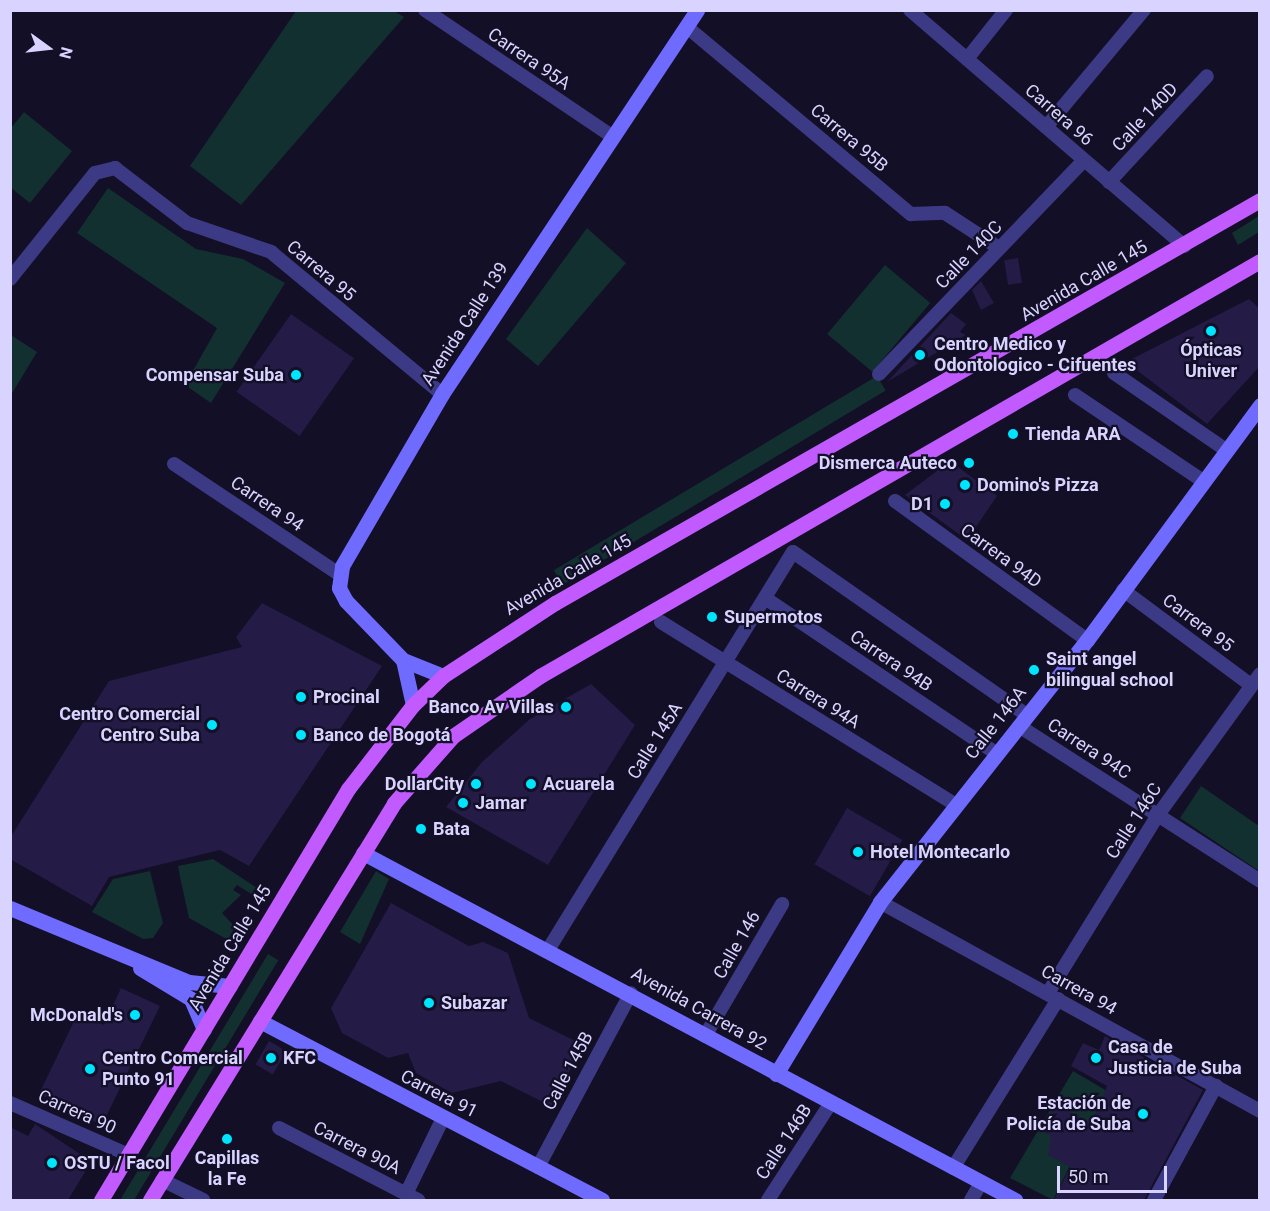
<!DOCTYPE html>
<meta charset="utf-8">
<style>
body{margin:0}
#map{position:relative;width:1270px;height:1211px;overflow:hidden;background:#130f26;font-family:Roboto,sans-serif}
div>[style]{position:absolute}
.green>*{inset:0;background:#12302f;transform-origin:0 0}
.building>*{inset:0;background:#241b47;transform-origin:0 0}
.street>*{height:14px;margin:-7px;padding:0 7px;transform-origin:7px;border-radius:7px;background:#3d3a85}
.secondary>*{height:15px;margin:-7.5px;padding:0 7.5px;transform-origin:7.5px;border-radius:7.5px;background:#6f6bff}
.primary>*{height:15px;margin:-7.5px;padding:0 7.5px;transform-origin:7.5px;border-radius:7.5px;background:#c25bff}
.dots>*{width:16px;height:16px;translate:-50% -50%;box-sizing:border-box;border:3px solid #130f26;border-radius:50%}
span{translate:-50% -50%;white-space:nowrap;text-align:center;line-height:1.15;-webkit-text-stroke:4.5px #130f26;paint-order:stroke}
.street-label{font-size:18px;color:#d9d4ff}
.poi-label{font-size:18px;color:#d9d4ff;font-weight:700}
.left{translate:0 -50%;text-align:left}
.right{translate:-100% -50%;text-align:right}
.frame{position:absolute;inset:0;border:12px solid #d9d4ff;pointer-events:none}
.north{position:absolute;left:18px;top:18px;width:60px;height:60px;-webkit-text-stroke:4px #130f26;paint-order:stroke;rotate:105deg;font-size:16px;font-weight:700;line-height:24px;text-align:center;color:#d9d4ff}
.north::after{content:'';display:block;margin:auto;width:21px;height:27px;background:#d9d4ff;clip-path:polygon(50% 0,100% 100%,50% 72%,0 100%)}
.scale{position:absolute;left:1057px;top:1166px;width:110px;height:27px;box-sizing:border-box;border:3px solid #d9d4ff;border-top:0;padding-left:8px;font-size:18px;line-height:21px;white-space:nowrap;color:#d9d4ff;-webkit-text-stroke:4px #130f26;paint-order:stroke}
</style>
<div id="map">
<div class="green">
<div style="clip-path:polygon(296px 11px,394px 11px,404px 17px,241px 205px,190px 166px)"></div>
<div style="clip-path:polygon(24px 112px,72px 151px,30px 203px,11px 188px,11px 128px)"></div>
<div style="clip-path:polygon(108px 188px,196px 249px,243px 259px,285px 283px,211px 403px,185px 385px,217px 328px,77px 233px)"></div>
<div style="clip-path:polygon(1259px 216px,1259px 232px,1238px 245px,1232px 233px)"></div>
<div style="clip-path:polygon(587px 228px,626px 263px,538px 366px,506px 339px)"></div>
<div style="left:885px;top:265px;width:59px;height:90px;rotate:40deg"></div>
<div style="clip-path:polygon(11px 335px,37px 352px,11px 395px)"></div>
<div style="left:877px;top:376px;width:17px;height:377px;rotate:59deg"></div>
<div style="clip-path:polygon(1201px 786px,1259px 826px,1259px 871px,1180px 818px)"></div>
<div style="clip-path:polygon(213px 859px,257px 888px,253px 895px,237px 885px,233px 890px,241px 895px,222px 913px,235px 927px,228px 940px,189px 918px,180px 877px,178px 866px)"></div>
<div style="clip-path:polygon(150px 871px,163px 923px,153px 938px,143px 939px,92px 912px,113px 879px)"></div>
<div style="clip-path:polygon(376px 871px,389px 879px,360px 944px,340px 932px)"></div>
<div style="left:268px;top:954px;width:12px;height:288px;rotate:31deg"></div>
<div style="clip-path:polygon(1073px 1071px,1107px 1091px,1053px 1200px,1010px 1178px)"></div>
</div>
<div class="building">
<div style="left:1018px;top:258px;width:25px;height:14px;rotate:81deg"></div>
<div style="clip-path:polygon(981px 281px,994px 303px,981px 310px,972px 290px)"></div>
<div style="clip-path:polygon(1249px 299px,1260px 309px,1260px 366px,1207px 424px,1126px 362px)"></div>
<div style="clip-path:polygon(951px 313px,966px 324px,960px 332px,966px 335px,887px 382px)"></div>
<div style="left:291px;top:314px;width:77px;height:95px;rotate:35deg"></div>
<div style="clip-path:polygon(950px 461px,997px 496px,967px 540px,905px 495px)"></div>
<div style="clip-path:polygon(262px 603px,382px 666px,249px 866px,220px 850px,109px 877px,92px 906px,10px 859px,10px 838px,109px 681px,242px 647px,236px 637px)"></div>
<div style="clip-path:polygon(591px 684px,635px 725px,548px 865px,446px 807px,482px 762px,530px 719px)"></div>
<div style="left:847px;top:808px;width:64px;height:65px;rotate:30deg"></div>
<div style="clip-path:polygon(391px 903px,469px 946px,483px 942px,508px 953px,529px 1018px,583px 1045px,551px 1106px,501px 1081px,452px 1093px,416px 1073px,408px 1053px,388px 1058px,342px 1033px,331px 1008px)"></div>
<div style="clip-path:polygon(121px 988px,160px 1006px,102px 1125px,39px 1094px,78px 1013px,104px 1025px)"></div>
<div style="clip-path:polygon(1105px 1036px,1203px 1090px,1144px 1200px,1054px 1200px,1070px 1167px,1048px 1155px,1051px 1136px,1043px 1132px,1056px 1105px,1092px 1123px,1107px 1086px,1071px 1066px,1083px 1043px,1099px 1050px)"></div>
<div style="left:269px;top:1041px;width:20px;height:27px;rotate:30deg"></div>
<div style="clip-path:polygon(35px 1124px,80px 1154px,85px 1172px,68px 1200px,10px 1200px,10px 1127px,28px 1136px)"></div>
</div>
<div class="street">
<div style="left:425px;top:10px;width:227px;rotate:34deg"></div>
<div style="left:910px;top:10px;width:362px;rotate:40.7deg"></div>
<div style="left:687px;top:27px;width:292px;rotate:39.9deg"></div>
<div style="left:911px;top:214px;width:34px;rotate:-2deg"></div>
<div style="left:945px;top:213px;width:64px;rotate:32.9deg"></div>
<div style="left:967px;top:59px;width:63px;rotate:-51.5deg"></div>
<div style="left:1046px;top:127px;width:153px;rotate:-50.1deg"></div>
<div style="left:1109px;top:182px;width:144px;rotate:-47.2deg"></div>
<div style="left:10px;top:279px;width:136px;rotate:-51.3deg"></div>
<div style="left:95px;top:173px;width:21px;rotate:-14deg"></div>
<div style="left:115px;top:168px;width:91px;rotate:37.4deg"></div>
<div style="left:187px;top:223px;width:89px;rotate:19deg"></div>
<div style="left:271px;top:252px;width:222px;rotate:39.7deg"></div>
<div style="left:1114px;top:373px;width:136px;rotate:34.5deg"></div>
<div style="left:879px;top:374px;width:296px;rotate:-46.2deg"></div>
<div style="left:1075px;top:395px;width:154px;rotate:33.9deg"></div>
<div style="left:174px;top:464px;width:198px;rotate:33.7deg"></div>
<div style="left:895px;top:501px;width:237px;rotate:35.9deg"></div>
<div style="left:1123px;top:590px;width:159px;rotate:36.6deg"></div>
<div style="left:765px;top:598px;width:280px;rotate:33.9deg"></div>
<div style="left:661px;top:622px;width:347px;rotate:31.8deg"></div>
<div style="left:1019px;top:726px;width:287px;rotate:32.7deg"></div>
<div style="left:880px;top:902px;width:434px;rotate:28.8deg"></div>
<div style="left:548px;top:950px;width:467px;rotate:-58.4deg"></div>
<div style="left:793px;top:552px;width:285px;rotate:34.9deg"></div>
<div style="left:1048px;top:993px;width:209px;rotate:-58.3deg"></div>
<div style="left:1158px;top:815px;width:174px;rotate:-54.1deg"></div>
<div style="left:705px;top:1036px;width:153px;rotate:-59.7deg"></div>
<div style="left:10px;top:1103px;width:130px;rotate:23.6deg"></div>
<div style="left:279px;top:1128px;width:157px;rotate:27.4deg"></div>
<div style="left:538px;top:1167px;width:197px;rotate:-61.9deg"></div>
<div style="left:953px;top:1168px;width:199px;rotate:-58.1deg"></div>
<div style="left:162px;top:1180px;width:46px;rotate:26deg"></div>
<div style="left:406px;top:1194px;width:85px;rotate:-64deg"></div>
<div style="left:768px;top:1200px;width:114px;rotate:-57.1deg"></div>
<div style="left:971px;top:1200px;width:20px;rotate:-60deg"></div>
<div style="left:1154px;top:1200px;width:130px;rotate:-61.5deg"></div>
</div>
<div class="secondary">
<div style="left:403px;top:660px;width:46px;rotate:77.5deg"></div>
<div style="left:443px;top:676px;width:43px;rotate:-158.2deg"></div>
<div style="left:403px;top:660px;width:82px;rotate:-134deg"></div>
<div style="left:346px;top:601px;width:15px;rotate:-118deg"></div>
<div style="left:339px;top:588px;width:22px;rotate:-82deg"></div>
<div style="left:342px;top:566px;width:199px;rotate:-59.8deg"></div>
<div style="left:442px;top:394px;width:461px;rotate:-56.4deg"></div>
<div style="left:363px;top:853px;width:739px;rotate:28.02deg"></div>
<div style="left:10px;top:908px;width:194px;rotate:22.5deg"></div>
<div style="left:189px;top:982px;width:41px;rotate:5.6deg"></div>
<div style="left:140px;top:968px;width:60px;rotate:31.3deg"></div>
<div style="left:191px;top:999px;width:33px;rotate:67deg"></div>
<div style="left:260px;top:1021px;width:386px;rotate:27.6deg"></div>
<div style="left:776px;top:1074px;width:201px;rotate:-58.8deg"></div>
<div style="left:880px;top:902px;width:334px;rotate:-51.7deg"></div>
<div style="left:1087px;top:640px;width:292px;rotate:-53.6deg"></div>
</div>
<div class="primary">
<div style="left:101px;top:1200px;width:480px;rotate:-59deg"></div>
<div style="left:348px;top:789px;width:106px;rotate:-52.3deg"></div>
<div style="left:413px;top:705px;width:42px;rotate:-44deg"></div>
<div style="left:443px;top:676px;width:134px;rotate:-33.1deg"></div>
<div style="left:555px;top:603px;width:812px;rotate:-29.75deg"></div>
<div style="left:150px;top:1200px;width:466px;rotate:-58.4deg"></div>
<div style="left:394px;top:803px;width:89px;rotate:-48.6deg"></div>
<div style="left:453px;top:736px;width:106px;rotate:-34.6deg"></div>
<div style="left:540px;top:676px;width:831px;rotate:-29.96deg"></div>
</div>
<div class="dots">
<div style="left:1211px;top:331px;background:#00e5ff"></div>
<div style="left:920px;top:355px;background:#00e5ff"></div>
<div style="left:296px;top:375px;background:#00e5ff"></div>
<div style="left:1013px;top:434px;background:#00e5ff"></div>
<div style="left:969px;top:463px;background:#00e5ff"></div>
<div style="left:965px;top:485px;background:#00e5ff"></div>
<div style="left:945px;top:504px;background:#00e5ff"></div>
<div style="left:712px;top:617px;background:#00e5ff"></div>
<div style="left:1034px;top:670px;background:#00e5ff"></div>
<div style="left:301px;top:697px;background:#00e5ff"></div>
<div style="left:566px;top:707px;background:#00e5ff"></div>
<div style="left:212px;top:725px;background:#00e5ff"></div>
<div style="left:301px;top:735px;background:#00e5ff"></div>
<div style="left:476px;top:784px;background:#00e5ff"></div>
<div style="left:531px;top:784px;background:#00e5ff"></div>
<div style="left:463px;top:803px;background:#00e5ff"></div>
<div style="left:421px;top:829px;background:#00e5ff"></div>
<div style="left:858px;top:852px;background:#00e5ff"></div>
<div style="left:429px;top:1003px;background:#00e5ff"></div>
<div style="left:135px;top:1015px;background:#00e5ff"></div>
<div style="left:271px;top:1058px;background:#00e5ff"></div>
<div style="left:1096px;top:1058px;background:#00e5ff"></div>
<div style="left:90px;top:1069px;background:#00e5ff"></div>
<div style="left:1143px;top:1114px;background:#00e5ff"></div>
<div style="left:227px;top:1139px;background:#00e5ff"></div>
<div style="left:52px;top:1163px;background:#00e5ff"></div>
</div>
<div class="street-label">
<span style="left:529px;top:59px;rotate:34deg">Carrera 95A</span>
<span style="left:1059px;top:115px;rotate:41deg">Carrera 96</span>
<span style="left:1145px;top:117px;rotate:-47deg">Calle 140D</span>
<span style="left:849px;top:138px;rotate:40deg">Carrera 95B</span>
<span style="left:969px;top:255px;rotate:-46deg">Calle 140C</span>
<span style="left:321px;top:271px;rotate:40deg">Carrera 95</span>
<span style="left:1084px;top:281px;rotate:-30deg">Avenida Calle 145</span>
<span style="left:465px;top:324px;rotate:-57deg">Avenida Calle 139</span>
<span style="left:267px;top:504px;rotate:34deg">Carrera 94</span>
<span style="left:1001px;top:556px;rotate:36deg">Carrera 94D</span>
<span style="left:568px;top:575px;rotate:-30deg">Avenida Calle 145</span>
<span style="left:1198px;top:623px;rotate:37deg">Carrera 95</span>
<span style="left:891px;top:661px;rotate:34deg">Carrera 94B</span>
<span style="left:818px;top:699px;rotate:32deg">Carrera 94A</span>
<span style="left:996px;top:723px;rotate:-52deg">Calle 146A</span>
<span style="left:655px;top:741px;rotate:-58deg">Calle 145A</span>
<span style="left:1089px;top:749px;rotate:33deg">Carrera 94C</span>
<span style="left:1134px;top:821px;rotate:-57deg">Calle 146C</span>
<span style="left:737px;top:945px;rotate:-60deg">Calle 146</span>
<span style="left:230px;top:948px;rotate:-59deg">Avenida Calle 145</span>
<span style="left:1079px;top:990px;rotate:29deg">Carrera 94</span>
<span style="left:699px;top:1009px;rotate:29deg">Avenida Carrera 92</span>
<span style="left:568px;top:1071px;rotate:-62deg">Calle 145B</span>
<span style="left:439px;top:1094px;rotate:27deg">Carrera 91</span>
<span style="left:77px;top:1112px;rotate:24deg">Carrera 90</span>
<span style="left:784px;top:1142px;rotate:-57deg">Calle 146B</span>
<span style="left:357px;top:1148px;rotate:27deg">Carrera 90A</span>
</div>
<div class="poi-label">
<span class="left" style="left:934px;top:355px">Centro Medico y<br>Odontologico - Cifuentes</span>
<span style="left:1211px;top:361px">Ópticas<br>Univer</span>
<span class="right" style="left:284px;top:375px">Compensar Suba</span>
<span class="left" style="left:1025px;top:434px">Tienda ARA</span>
<span class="right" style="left:957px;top:463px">Dismerca Auteco</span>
<span class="left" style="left:977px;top:485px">Domino's Pizza</span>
<span class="right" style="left:933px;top:504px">D1</span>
<span class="left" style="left:724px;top:617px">Supermotos</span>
<span class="left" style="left:1046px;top:670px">Saint angel<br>bilingual school</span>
<span class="left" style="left:313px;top:697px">Procinal</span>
<span class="right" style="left:554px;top:707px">Banco Av Villas</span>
<span class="right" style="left:200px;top:725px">Centro Comercial<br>Centro Suba</span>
<span class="left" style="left:313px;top:735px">Banco de Bogotá</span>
<span class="right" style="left:464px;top:784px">DollarCity</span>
<span class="left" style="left:543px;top:784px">Acuarela</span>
<span class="left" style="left:475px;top:803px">Jamar</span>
<span class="left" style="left:433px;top:829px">Bata</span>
<span class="left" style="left:870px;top:852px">Hotel Montecarlo</span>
<span class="left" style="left:441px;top:1003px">Subazar</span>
<span class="right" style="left:123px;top:1015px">McDonald's</span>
<span class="left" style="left:1108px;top:1058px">Casa de<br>Justicia de Suba</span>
<span class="left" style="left:283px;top:1058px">KFC</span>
<span class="left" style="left:102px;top:1069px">Centro Comercial<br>Punto 91</span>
<span class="right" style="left:1131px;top:1114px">Estación de<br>Policía de Suba</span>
<span style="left:227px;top:1169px">Capillas<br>la Fe</span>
<span class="left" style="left:64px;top:1163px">OSTU / Facol</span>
</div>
<div class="frame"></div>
<div class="north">N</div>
<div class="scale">50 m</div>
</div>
